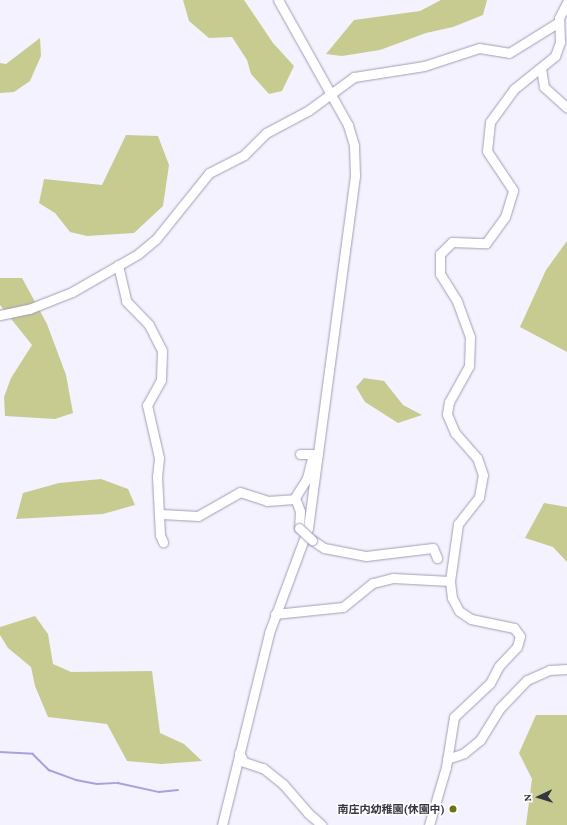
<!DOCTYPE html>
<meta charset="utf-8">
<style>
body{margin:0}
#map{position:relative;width:567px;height:825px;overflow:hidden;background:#f4f2fe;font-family:"Crimson Pro","Noto Sans JP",serif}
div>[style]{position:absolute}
.green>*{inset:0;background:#c7cb90}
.stream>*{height:1.5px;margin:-0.75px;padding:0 0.75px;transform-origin:0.75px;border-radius:0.75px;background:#ac9fe0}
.roads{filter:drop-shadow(0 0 1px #a19db7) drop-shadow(0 0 1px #a19db7)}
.minor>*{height:9px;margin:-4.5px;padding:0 4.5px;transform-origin:4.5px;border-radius:4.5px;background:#fff}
.bridges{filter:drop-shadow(0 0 1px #a19db7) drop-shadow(0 0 1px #a19db7)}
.minor-bridge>*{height:9px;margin:-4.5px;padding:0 4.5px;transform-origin:4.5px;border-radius:4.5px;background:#fff}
.dots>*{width:11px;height:11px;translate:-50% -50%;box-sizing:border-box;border:2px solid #fff;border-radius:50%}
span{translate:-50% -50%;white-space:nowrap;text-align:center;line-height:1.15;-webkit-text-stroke:3px #fff;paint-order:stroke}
.poi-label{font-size:11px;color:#373540;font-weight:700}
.right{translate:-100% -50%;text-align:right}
.north{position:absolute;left:519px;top:777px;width:40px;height:40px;-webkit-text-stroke:3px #fff;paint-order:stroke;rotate:266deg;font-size:11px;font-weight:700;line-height:16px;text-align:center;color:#373540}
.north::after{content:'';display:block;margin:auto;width:14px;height:18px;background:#373540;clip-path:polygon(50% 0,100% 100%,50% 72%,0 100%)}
</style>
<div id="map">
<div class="green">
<div style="clip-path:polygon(183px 0,244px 0,273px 43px,294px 66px,282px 91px,269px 94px,251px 74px,247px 60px,232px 37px,209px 38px,189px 21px)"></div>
<div style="clip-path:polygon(441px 0,487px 0,483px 15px,453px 27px,426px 33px,380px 50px,342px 56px,326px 54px,354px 20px,420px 11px)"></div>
<div style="clip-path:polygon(40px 38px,41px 56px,30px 81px,14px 92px,0 93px,0 63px,6px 64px)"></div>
<div style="clip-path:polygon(126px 135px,158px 136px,169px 165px,163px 206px,134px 233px,87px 236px,70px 232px,55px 213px,39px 203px,44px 179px,102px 185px)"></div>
<div style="clip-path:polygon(567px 241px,567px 352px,520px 327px,546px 270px)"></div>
<div style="clip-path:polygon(0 278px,22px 278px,47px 324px,66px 375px,73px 413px,55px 419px,5px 416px,4px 397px,11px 378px,32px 345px,0 305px)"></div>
<div style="clip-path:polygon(364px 378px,384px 381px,403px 405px,422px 415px,398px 423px,365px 402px,356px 387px)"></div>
<div style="clip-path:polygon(101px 479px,128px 489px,135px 505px,103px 514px,16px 519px,23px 493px,59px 483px)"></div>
<div style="clip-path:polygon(544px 503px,567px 507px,567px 562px,553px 547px,525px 538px)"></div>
<div style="clip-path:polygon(35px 616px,48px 634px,53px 664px,71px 672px,152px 671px,160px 733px,184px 744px,202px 761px,161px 764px,127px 761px,107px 724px,48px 717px,35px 686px,31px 667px,8px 648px,0 635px,0 627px)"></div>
<div style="clip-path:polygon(536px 715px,567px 715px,567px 825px,526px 825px,532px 779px,519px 753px)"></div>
</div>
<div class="stream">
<div style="left:0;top:752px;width:33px;rotate:3deg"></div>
<div style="left:33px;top:754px;width:23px;rotate:45deg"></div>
<div style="left:49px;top:770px;width:29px;rotate:20deg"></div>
<div style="left:76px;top:780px;width:21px;rotate:11deg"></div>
<div style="left:97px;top:784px;width:21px;rotate:-3deg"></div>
<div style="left:118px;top:783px;width:42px;rotate:12.4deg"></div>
<div style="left:159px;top:792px;width:19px;rotate:-6deg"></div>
</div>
<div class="roads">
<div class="minor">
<div style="left:541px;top:68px;width:19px;rotate:81deg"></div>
<div style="left:544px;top:87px;width:31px;rotate:42deg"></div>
<div style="left:118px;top:265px;width:37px;rotate:77deg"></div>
<div style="left:126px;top:301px;width:33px;rotate:46deg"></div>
<div style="left:149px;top:325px;width:29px;rotate:63deg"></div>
<div style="left:162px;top:351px;width:29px;rotate:92deg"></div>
<div style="left:161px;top:380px;width:29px;rotate:119deg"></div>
<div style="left:147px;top:405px;width:54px;rotate:77.2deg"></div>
<div style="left:159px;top:458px;width:18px;rotate:96deg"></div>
<div style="left:157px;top:476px;width:59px;rotate:87.1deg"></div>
<div style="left:160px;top:535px;width:8px;rotate:67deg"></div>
<div style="left:0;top:315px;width:30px;rotate:-12deg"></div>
<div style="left:29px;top:309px;width:46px;rotate:-21.6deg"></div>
<div style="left:72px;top:292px;width:76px;rotate:-29.9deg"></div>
<div style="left:138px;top:254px;width:23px;rotate:-40deg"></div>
<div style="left:156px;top:239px;width:85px;rotate:-51.2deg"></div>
<div style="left:209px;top:173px;width:39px;rotate:-27deg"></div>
<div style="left:244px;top:155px;width:31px;rotate:-45deg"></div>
<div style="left:266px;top:133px;width:49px;rotate:-28.1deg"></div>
<div style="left:309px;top:110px;width:56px;rotate:-36.3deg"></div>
<div style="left:354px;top:77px;width:71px;rotate:-8.9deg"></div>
<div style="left:424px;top:66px;width:58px;rotate:-18.1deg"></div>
<div style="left:479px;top:48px;width:30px;rotate:9deg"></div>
<div style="left:509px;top:53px;width:59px;rotate:-31.8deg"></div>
<div style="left:300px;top:454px;width:18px"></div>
<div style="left:295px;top:498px;width:14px;rotate:69deg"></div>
<div style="left:300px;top:511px;width:17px;rotate:93deg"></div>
<div style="left:161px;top:514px;width:37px;rotate:3deg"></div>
<div style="left:198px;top:516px;width:48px;rotate:-29.7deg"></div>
<div style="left:240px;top:492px;width:28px;rotate:18deg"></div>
<div style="left:267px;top:501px;width:27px;rotate:-4deg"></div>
<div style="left:294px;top:499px;width:25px;rotate:-58deg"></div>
<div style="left:307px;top:478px;width:21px;rotate:-76deg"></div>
<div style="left:312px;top:540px;width:14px;rotate:34deg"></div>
<div style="left:324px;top:548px;width:43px;rotate:10.8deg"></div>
<div style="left:366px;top:556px;width:67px;rotate:-6.8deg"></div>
<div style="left:433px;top:548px;width:11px;rotate:68deg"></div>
<div style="left:275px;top:614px;width:68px;rotate:-5.9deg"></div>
<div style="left:343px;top:607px;width:38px;rotate:-39deg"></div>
<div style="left:373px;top:583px;width:21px;rotate:-14deg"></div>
<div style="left:393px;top:578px;width:57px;rotate:3deg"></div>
<div style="left:239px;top:753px;width:10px;rotate:61deg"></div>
<div style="left:244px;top:762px;width:20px;rotate:18deg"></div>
<div style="left:263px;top:768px;width:26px;rotate:39deg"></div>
<div style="left:283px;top:784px;width:38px;rotate:49deg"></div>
<div style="left:308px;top:813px;width:18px;rotate:41deg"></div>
<div style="left:447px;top:759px;width:18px;rotate:-19deg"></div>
<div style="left:464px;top:753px;width:21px;rotate:-39deg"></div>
<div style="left:480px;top:740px;width:36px;rotate:-58deg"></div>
<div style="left:499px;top:709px;width:40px;rotate:-46deg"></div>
<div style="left:527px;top:680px;width:24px;rotate:-24deg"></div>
<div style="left:549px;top:670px;width:18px;rotate:-3deg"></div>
<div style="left:222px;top:825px;width:198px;rotate:-76.2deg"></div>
<div style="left:269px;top:633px;width:112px;rotate:-69.6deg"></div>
<div style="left:308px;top:528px;width:356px;rotate:-82.4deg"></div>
<div style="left:355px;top:175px;width:30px;rotate:-92deg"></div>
<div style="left:354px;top:145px;width:21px;rotate:-107deg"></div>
<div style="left:348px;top:125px;width:143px;rotate:-119.2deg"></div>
<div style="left:429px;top:825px;width:60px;rotate:-73.7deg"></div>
<div style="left:446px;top:767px;width:51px;rotate:-80.9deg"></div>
<div style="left:454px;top:717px;width:50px;rotate:-43.4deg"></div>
<div style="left:490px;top:683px;width:19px;rotate:-62deg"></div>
<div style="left:499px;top:666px;width:26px;rotate:-47deg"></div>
<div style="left:517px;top:647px;width:11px;rotate:-75deg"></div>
<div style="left:520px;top:636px;width:10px;rotate:-127deg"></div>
<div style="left:514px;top:628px;width:44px;rotate:-168.2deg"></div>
<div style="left:471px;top:619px;width:14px;rotate:-146deg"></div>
<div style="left:459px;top:611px;width:15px;rotate:-118deg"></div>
<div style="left:452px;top:598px;width:17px;rotate:-97deg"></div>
<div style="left:450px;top:581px;width:58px;rotate:-82deg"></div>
<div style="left:458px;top:524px;width:34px;rotate:-52deg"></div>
<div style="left:479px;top:497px;width:22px;rotate:-80deg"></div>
<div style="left:483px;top:475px;width:18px;rotate:-109deg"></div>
<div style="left:477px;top:458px;width:33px;rotate:-131deg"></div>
<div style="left:455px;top:433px;width:21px;rotate:-113deg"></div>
<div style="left:447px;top:414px;width:12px;rotate:-81deg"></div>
<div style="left:449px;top:402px;width:41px;rotate:-60.9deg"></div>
<div style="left:469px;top:366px;width:29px;rotate:-88deg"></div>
<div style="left:470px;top:337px;width:38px;rotate:-110deg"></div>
<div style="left:457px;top:301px;width:32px;rotate:-122deg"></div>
<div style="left:440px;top:274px;width:20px;rotate:-90deg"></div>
<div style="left:440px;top:254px;width:17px;rotate:-45deg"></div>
<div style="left:452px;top:242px;width:34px;rotate:2deg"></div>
<div style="left:486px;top:243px;width:32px;rotate:-54deg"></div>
<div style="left:505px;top:217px;width:28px;rotate:-73deg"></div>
<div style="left:513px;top:190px;width:47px;rotate:-123.7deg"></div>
<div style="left:487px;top:151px;width:29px;rotate:-84deg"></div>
<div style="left:490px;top:122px;width:41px;rotate:-54deg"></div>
<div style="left:514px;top:89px;width:53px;rotate:-38.8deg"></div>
<div style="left:555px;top:56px;width:15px;rotate:-70deg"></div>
<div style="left:560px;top:42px;width:24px;rotate:-92deg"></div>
<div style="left:559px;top:18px;width:18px;rotate:-63deg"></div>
</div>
</div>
<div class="bridges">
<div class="minor-bridge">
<div style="left:299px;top:528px;width:18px;rotate:43deg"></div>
</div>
</div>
<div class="dots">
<div style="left:453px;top:809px;background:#6f7116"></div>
</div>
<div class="poi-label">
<span class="right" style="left:445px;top:809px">南庄内幼稚園(休園中)</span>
</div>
<div class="north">N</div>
</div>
